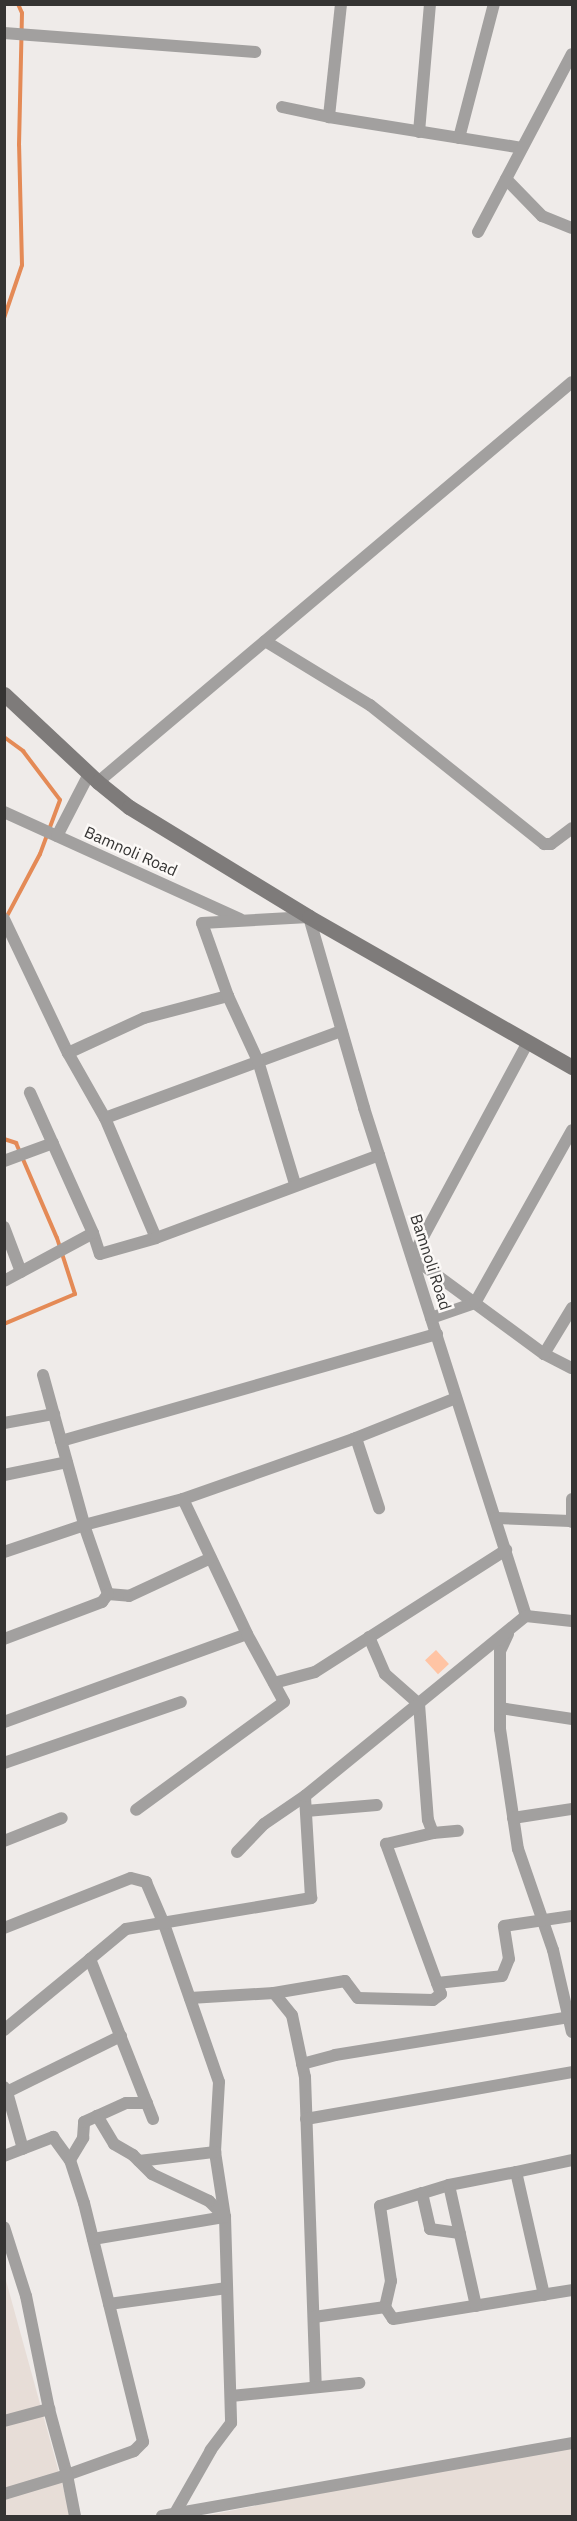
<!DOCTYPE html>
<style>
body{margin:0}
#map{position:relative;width:577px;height:2521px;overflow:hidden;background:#efebe9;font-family:"IBM Plex Sans",sans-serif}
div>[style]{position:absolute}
.built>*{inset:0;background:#e7ddd7}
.green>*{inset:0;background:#ffc4a4;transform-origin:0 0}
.stream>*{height:4px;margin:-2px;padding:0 2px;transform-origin:2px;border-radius:2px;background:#e48a56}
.minor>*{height:12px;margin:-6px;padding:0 6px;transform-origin:6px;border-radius:6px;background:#a2a09f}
.secondary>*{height:15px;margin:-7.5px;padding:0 7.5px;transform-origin:7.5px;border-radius:7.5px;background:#7e7b7a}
span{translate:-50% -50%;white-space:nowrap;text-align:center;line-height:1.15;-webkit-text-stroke:5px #fcf9f7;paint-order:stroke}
.street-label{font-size:16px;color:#353433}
.frame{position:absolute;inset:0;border:6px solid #353433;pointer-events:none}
</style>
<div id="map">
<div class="built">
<div style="clip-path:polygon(5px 2277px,71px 2516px,5px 2516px)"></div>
<div style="clip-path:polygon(572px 2443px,572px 2516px,204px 2516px,561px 2445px)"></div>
</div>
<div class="green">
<div style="left:436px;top:1650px;width:19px;height:15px;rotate:47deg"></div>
</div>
<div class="stream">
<div style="left:4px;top:318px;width:56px;rotate:-71.2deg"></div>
<div style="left:22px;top:265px;width:120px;rotate:-91.4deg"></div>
<div style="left:19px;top:145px;width:132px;rotate:-88.7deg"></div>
<div style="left:22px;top:13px;width:10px;rotate:-114deg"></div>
<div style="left:4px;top:737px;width:24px;rotate:36deg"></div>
<div style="left:23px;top:751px;width:61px;rotate:52.9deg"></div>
<div style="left:60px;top:800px;width:58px;rotate:110.3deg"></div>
<div style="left:40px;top:854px;width:72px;rotate:118deg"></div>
<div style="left:4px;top:1139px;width:13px;rotate:18deg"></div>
<div style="left:16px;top:1143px;width:103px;rotate:66.7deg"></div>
<div style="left:57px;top:1238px;width:59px;rotate:72.2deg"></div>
<div style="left:75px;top:1294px;width:77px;rotate:157.1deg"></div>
</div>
<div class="minor">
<div style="left:341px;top:4px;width:114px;rotate:96.1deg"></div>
<div style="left:329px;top:117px;width:195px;rotate:9.1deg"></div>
<div style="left:4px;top:33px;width:252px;rotate:4.3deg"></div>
<div style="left:282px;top:107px;width:48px;rotate:12deg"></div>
<div style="left:419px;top:132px;width:128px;rotate:-85.1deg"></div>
<div style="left:459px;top:138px;width:138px;rotate:-75.4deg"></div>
<div style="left:506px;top:179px;width:52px;rotate:45.8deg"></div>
<div style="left:542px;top:216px;width:32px;rotate:22deg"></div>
<div style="left:478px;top:232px;width:201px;rotate:-62.2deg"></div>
<div style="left:265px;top:641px;width:123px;rotate:31.4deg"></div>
<div style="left:370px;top:705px;width:223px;rotate:38.6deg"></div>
<div style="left:544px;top:844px;width:7px"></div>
<div style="left:551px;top:844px;width:26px;rotate:-37deg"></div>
<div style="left:98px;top:782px;width:620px;rotate:-40.16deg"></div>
<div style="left:4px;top:812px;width:259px;rotate:24.4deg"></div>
<div style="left:57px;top:836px;width:70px;rotate:-62.7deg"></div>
<div style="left:4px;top:919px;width:148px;rotate:64.5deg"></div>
<div style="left:68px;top:1053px;width:75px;rotate:60.4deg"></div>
<div style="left:105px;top:1118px;width:252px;rotate:-20.2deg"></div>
<div style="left:528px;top:1042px;width:244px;rotate:118.3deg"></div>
<div style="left:412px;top:1257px;width:164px;rotate:36.3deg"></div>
<div style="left:544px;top:1354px;width:31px;rotate:27deg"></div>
<div style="left:68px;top:1053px;width:84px;rotate:-24.7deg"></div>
<div style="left:144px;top:1018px;width:87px;rotate:-14.7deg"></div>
<div style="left:105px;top:1118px;width:130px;rotate:67deg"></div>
<div style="left:4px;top:1161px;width:52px;rotate:-20.2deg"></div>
<div style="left:295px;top:1184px;width:128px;rotate:-106.7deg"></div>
<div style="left:258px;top:1061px;width:72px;rotate:-114.8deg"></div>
<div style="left:228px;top:996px;width:77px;rotate:-109.6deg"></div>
<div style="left:202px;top:923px;width:107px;rotate:-3.2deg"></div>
<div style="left:309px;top:917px;width:199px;rotate:73.9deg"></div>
<div style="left:364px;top:1108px;width:533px;rotate:72.31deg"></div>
<div style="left:4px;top:1227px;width:48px;rotate:69.3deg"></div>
<div style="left:93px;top:1233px;width:22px;rotate:72deg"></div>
<div style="left:100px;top:1254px;width:58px;rotate:-15.9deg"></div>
<div style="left:156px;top:1238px;width:238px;rotate:-20.4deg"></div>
<div style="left:4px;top:1281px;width:101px;rotate:-28.3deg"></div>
<div style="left:93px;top:1233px;width:154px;rotate:-114.2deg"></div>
<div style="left:431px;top:1318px;width:46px;rotate:-18.8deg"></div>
<div style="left:475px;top:1303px;width:198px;rotate:-60.7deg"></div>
<div style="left:544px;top:1354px;width:54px;rotate:-58.7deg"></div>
<div style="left:43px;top:1375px;width:159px;rotate:74.6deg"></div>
<div style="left:85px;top:1528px;width:70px;rotate:70.8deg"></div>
<div style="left:4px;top:1423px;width:51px;rotate:-10.2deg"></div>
<div style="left:356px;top:1438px;width:74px;rotate:71.8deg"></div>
<div style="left:61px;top:1441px;width:391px;rotate:-15.9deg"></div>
<div style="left:4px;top:1475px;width:64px;rotate:-11.7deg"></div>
<div style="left:183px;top:1499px;width:180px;rotate:-19.4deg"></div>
<div style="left:353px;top:1439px;width:111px;rotate:-21.7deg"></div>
<div style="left:572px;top:1499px;width:23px;rotate:90deg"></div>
<div style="left:496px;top:1518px;width:74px;rotate:2.3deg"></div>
<div style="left:4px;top:1552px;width:84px;rotate:-18.6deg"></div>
<div style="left:84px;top:1525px;width:102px;rotate:-14.7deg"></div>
<div style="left:183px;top:1499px;width:149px;rotate:64.6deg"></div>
<div style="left:108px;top:1594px;width:21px;rotate:5deg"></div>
<div style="left:129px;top:1596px;width:90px;rotate:-24.9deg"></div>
<div style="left:508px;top:1634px;width:19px;rotate:115deg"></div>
<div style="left:500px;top:1651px;width:78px;rotate:90deg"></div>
<div style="left:500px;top:1729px;width:121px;rotate:81.5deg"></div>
<div style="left:518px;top:1849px;width:107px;rotate:70.9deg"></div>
<div style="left:553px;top:1950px;width:84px;rotate:77deg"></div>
<div style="left:369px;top:1637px;width:40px;rotate:66.6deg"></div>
<div style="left:385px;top:1674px;width:45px;rotate:41.4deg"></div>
<div style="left:419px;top:1704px;width:116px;rotate:85.6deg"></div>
<div style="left:428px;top:1820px;width:14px;rotate:69deg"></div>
<div style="left:433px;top:1833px;width:25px;rotate:-5deg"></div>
<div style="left:4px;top:1639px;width:105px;rotate:-20.7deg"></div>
<div style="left:102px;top:1602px;width:10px;rotate:-53deg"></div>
<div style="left:274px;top:1683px;width:42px;rotate:-15deg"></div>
<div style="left:315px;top:1672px;width:227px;rotate:-32.6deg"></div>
<div style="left:500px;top:1708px;width:73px;rotate:8.7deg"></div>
<div style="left:4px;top:1722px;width:258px;rotate:-19.9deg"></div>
<div style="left:247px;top:1634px;width:77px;rotate:61.4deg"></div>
<div style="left:284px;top:1702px;width:183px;rotate:143.9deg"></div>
<div style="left:4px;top:1763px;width:187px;rotate:-19deg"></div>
<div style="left:306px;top:1811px;width:71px;rotate:-4.8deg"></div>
<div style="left:513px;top:1818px;width:60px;rotate:-8.7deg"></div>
<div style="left:4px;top:1841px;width:62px;rotate:-21.6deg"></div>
<div style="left:237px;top:1852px;width:39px;rotate:-46deg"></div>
<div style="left:264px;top:1824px;width:50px;rotate:-34.3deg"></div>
<div style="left:4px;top:1928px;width:136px;rotate:-21.5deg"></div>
<div style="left:131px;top:1878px;width:16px;rotate:15deg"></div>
<div style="left:146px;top:1882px;width:46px;rotate:66.8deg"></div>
<div style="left:164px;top:1924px;width:167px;rotate:70.8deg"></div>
<div style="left:219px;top:2082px;width:70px;rotate:93.3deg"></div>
<div style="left:215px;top:2152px;width:66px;rotate:81.3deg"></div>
<div style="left:225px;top:2217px;width:206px;rotate:88.3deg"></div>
<div style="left:231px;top:2423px;width:34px;rotate:127deg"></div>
<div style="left:211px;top:2450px;width:73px;rotate:119.7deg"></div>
<div style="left:90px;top:1959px;width:47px;rotate:-39.8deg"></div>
<div style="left:126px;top:1929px;width:188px;rotate:-9.5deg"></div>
<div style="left:311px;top:1898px;width:102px;rotate:-93.4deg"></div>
<div style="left:305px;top:1796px;width:285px;rotate:-39.2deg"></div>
<div style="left:526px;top:1616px;width:46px;rotate:6.2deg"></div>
<div style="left:437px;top:1983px;width:65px;rotate:-6.1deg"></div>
<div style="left:502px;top:1976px;width:18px;rotate:-68deg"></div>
<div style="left:509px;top:1959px;width:33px;rotate:-99deg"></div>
<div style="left:504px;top:1926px;width:69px;rotate:-8.4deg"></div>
<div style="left:274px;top:1993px;width:72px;rotate:-9.6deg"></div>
<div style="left:345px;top:1981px;width:21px;rotate:53deg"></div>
<div style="left:358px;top:1998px;width:75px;rotate:1.5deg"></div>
<div style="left:433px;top:2000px;width:10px;rotate:-37deg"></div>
<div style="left:441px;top:1994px;width:160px;rotate:-110.1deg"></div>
<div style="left:386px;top:1844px;width:48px;rotate:-13.2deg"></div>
<div style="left:190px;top:1998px;width:84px;rotate:-3.4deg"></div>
<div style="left:274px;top:1993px;width:28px;rotate:51deg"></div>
<div style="left:292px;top:2015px;width:63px;rotate:78.2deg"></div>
<div style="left:305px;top:2077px;width:309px;rotate:88deg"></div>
<div style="left:4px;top:2030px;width:112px;rotate:-39.5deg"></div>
<div style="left:90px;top:1959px;width:172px;rotate:68.5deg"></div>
<div style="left:302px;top:2064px;width:34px;rotate:-15deg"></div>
<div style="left:335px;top:2055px;width:237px;rotate:-9.2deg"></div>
<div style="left:4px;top:2087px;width:6px;rotate:59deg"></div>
<div style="left:7px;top:2092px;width:127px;rotate:-26.2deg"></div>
<div style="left:7px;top:2092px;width:59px;rotate:74.3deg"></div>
<div style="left:306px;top:2119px;width:270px;rotate:-10deg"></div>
<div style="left:4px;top:2156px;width:53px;rotate:-21.2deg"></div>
<div style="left:53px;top:2137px;width:29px;rotate:54deg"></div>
<div style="left:70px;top:2160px;width:45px;rotate:72deg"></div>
<div style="left:84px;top:2203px;width:246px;rotate:76.1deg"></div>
<div style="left:143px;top:2442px;width:13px;rotate:135deg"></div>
<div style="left:134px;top:2451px;width:71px;rotate:160.3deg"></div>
<div style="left:67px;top:2475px;width:68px;rotate:-105.3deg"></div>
<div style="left:49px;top:2409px;width:115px;rotate:-101.5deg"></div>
<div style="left:26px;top:2296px;width:72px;rotate:-107.7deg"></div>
<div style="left:70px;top:2160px;width:26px;rotate:-59deg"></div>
<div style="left:83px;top:2138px;width:16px;rotate:-86deg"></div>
<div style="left:84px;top:2122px;width:46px;rotate:-24.3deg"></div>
<div style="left:126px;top:2103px;width:21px"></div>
<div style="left:139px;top:2161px;width:77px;rotate:-6.8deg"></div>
<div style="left:449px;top:2185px;width:28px;rotate:163deg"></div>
<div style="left:422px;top:2193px;width:37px;rotate:77deg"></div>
<div style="left:430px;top:2229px;width:30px;rotate:8deg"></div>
<div style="left:422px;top:2193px;width:44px;rotate:162.8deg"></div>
<div style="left:380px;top:2206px;width:76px;rotate:81.7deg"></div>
<div style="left:391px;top:2281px;width:27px;rotate:103deg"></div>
<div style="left:385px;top:2307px;width:14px;rotate:56deg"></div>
<div style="left:393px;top:2319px;width:181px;rotate:-9.2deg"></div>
<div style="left:93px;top:2239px;width:134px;rotate:-9.5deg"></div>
<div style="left:225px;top:2217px;width:23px;rotate:-135deg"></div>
<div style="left:209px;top:2201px;width:63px;rotate:-154.7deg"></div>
<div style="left:152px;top:2174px;width:27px;rotate:-135deg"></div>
<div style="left:133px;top:2155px;width:22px;rotate:-150deg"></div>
<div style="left:114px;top:2144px;width:33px;rotate:-121deg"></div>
<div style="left:544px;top:2295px;width:126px;rotate:-102.8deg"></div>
<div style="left:516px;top:2172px;width:57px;rotate:-12.1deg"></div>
<div style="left:109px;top:2304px;width:119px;rotate:-7.7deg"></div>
<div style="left:476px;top:2306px;width:124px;rotate:-102.6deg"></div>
<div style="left:449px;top:2185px;width:68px;rotate:-11deg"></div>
<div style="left:314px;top:2317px;width:72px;rotate:-8deg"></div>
<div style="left:231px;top:2396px;width:129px;rotate:-5.8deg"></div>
<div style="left:4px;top:2421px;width:47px;rotate:-14.9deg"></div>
<div style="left:4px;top:2494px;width:66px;rotate:-16.8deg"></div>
<div style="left:67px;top:2475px;width:42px;rotate:79deg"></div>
<div style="left:162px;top:2516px;width:416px;rotate:-10.1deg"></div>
</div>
<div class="secondary">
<div style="left:4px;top:694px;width:129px;rotate:43.1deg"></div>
<div style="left:98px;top:782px;width:40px;rotate:39deg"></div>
<div style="left:129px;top:807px;width:211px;rotate:31.4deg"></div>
<div style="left:309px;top:917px;width:303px;rotate:29.7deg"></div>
</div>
<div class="street-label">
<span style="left:131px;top:851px;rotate:24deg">Bamnoli Road</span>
<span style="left:431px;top:1262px;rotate:72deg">Bamnoli Road</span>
</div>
<div class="frame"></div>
</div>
